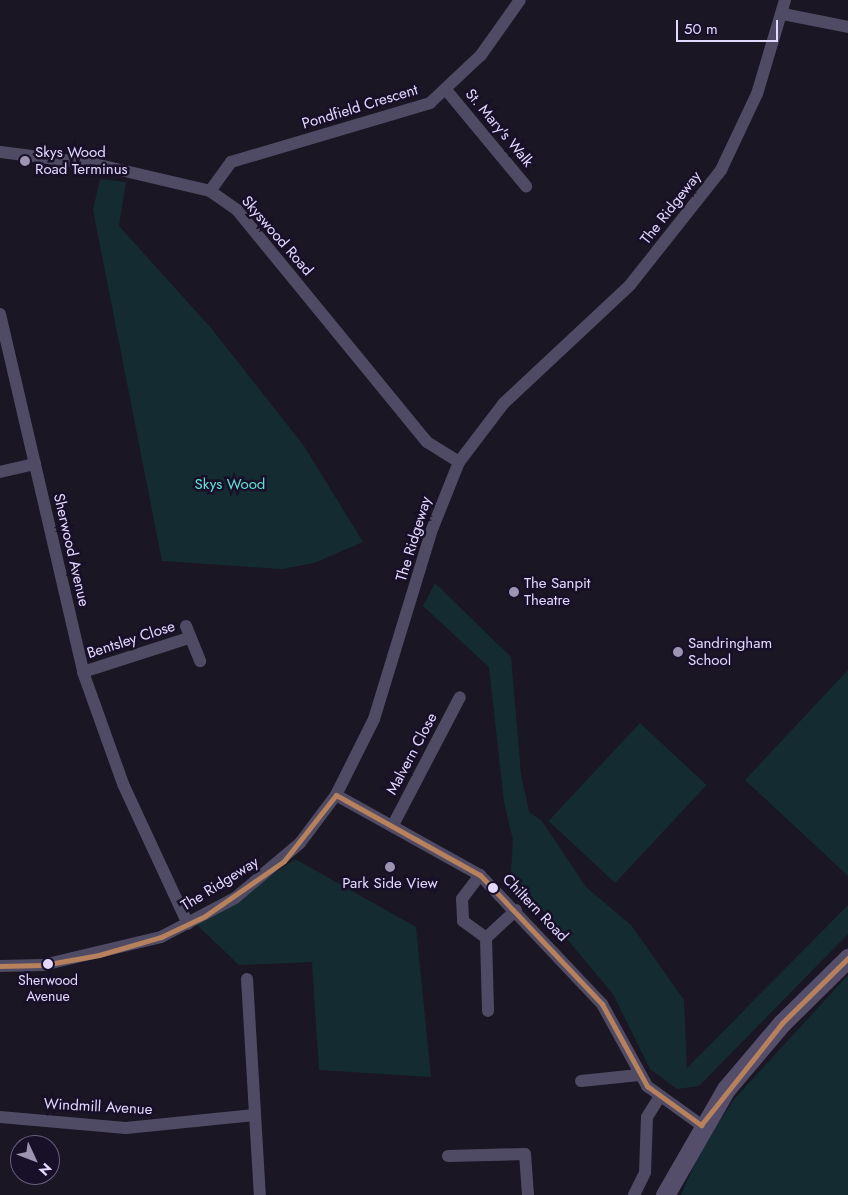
<!DOCTYPE html>
<style>
body{margin:0}
#map{position:relative;width:848px;height:1195px;overflow:hidden;background:#1a1623;font-family:Jost,sans-serif}
div>[style]{position:absolute}
.green>*{inset:0;background:#142c31;transform-origin:0 0}
.street>*{height:12px;margin:-6px;padding:0 6px;transform-origin:6px;border-radius:6px;background:#504b64}
.secondary>*{height:19px;margin:-9.5px;padding:0 9.5px;transform-origin:9.5px;border-radius:9.5px;background:#554e6a}
.bus-1>*{height:5px;margin:-2.5px;padding:0 2.5px;transform-origin:2.5px;border-radius:2.5px;background:#b6815c}
.dots>*{width:14px;height:14px;translate:-50% -50%;box-sizing:border-box;border:2px solid #181029;border-radius:50%}
span{translate:-50% -50%;white-space:nowrap;text-align:center;line-height:1.15;-webkit-text-stroke:5px #181029;paint-order:stroke}
.bus-label{font-size:14px;color:#e3d8ff}
.street-label{font-size:15px;color:#e3d8ff}
.poi-label{font-size:15px;color:#e3d8ff}
.left{translate:0 -50%;text-align:left}
.park-label{font-size:15px;color:#62e1d6}
.north{position:absolute;left:10px;top:1135px;width:50px;height:50px;box-sizing:border-box;background:#181029;border:1px solid #69607f;border-radius:50%;rotate:133deg;font-size:14px;font-weight:700;line-height:20px;text-align:center;color:#e3d8ff}
.north::after{content:'';display:block;margin:auto;width:18px;height:22px;background:#9d94b2;clip-path:polygon(50% 0,100% 100%,50% 72%,0 100%)}
.scale{position:absolute;left:676px;top:20px;width:102px;height:22px;box-sizing:border-box;border:2px solid #e3d8ff;border-top:0;padding-left:6px;font-size:15px;line-height:18px;white-space:nowrap;color:#e3d8ff;-webkit-text-stroke:4px #181029;paint-order:stroke}
</style>
<div id="map">
<div class="green">
<div style="clip-path:polygon(100px 179px,126px 182px,119px 226px,211px 328px,304px 446px,363px 542px,314px 563px,282px 569px,162px 561px,93px 210px)"></div>
<div style="clip-path:polygon(435px 583px,511px 657px,521px 774px,529px 812px,542px 821px,586px 887px,631px 925px,684px 1000px,687px 1068px,848px 905px,848px 934px,699px 1086px,677px 1089px,650px 1069px,613px 994px,511px 872px,513px 840px,504px 802px,489px 667px,423px 606px)"></div>
<div style="clip-path:polygon(848px 670px,848px 876px,745px 780px)"></div>
<div style="left:640px;top:723px;width:91px;height:134px;rotate:43deg"></div>
<div style="clip-path:polygon(295px 859px,416px 927px,431px 1077px,319px 1070px,312px 962px,239px 965px,197px 925px)"></div>
<div style="clip-path:polygon(848px 975px,848px 1195px,681px 1195px,701px 1149px,735px 1098px)"></div>
</div>
<div class="street">
<div style="left:783px;top:14px;width:66px;rotate:11.3deg"></div>
<div style="left:447px;top:91px;width:124px;rotate:50.3deg"></div>
<div style="left:0;top:152px;width:96px;rotate:7.2deg"></div>
<div style="left:95px;top:164px;width:118px;rotate:13.2deg"></div>
<div style="left:210px;top:191px;width:33px;rotate:35deg"></div>
<div style="left:237px;top:210px;width:300px;rotate:50.7deg"></div>
<div style="left:427px;top:442px;width:38px;rotate:32deg"></div>
<div style="left:210px;top:191px;width:36px;rotate:-54deg"></div>
<div style="left:231px;top:162px;width:208px;rotate:-16.5deg"></div>
<div style="left:430px;top:103px;width:70px;rotate:-43.3deg"></div>
<div style="left:481px;top:55px;width:67px;rotate:-54.7deg"></div>
<div style="left:0;top:314px;width:367px;rotate:76.9deg"></div>
<div style="left:83px;top:672px;width:119px;rotate:70.3deg"></div>
<div style="left:123px;top:784px;width:154px;rotate:65.1deg"></div>
<div style="left:0;top:472px;width:36px;rotate:-13deg"></div>
<div style="left:186px;top:626px;width:38px;rotate:68deg"></div>
<div style="left:83px;top:672px;width:111px;rotate:-17.8deg"></div>
<div style="left:336px;top:795px;width:165px;rotate:29.1deg"></div>
<div style="left:480px;top:875px;width:178px;rotate:46.6deg"></div>
<div style="left:602px;top:1004px;width:94px;rotate:61.2deg"></div>
<div style="left:647px;top:1086px;width:67px;rotate:35.8deg"></div>
<div style="left:393px;top:825px;width:144px;rotate:-62.4deg"></div>
<div style="left:480px;top:875px;width:30px;rotate:127deg"></div>
<div style="left:462px;top:899px;width:22px;rotate:87deg"></div>
<div style="left:463px;top:921px;width:29px;rotate:36deg"></div>
<div style="left:486px;top:938px;width:41px;rotate:-43deg"></div>
<div style="left:486px;top:938px;width:73px;rotate:88.4deg"></div>
<div style="left:0;top:966px;width:43px;rotate:-1.3deg"></div>
<div style="left:43px;top:965px;width:121px;rotate:-13.3deg"></div>
<div style="left:161px;top:937px;width:84px;rotate:-27.8deg"></div>
<div style="left:235px;top:898px;width:85px;rotate:-40.2deg"></div>
<div style="left:300px;top:843px;width:60px;rotate:-53.1deg"></div>
<div style="left:336px;top:795px;width:85px;rotate:-63.4deg"></div>
<div style="left:374px;top:719px;width:195px;rotate:-73deg"></div>
<div style="left:431px;top:532px;width:75px;rotate:-68.2deg"></div>
<div style="left:459px;top:462px;width:74px;rotate:-52.7deg"></div>
<div style="left:504px;top:403px;width:173px;rotate:-43.1deg"></div>
<div style="left:630px;top:285px;width:147px;rotate:-51.6deg"></div>
<div style="left:721px;top:170px;width:84px;rotate:-64.7deg"></div>
<div style="left:757px;top:94px;width:98px;rotate:-73.4deg"></div>
<div style="left:247px;top:979px;width:216px;rotate:86.6deg"></div>
<div style="left:581px;top:1081px;width:58px;rotate:-5.9deg"></div>
<div style="left:0;top:1117px;width:126px;rotate:5deg"></div>
<div style="left:126px;top:1128px;width:129px;rotate:-5.8deg"></div>
<div style="left:448px;top:1156px;width:77px;rotate:-1.5deg"></div>
<div style="left:525px;top:1154px;width:41px;rotate:85.8deg"></div>
<div style="left:634px;top:1195px;width:25px;rotate:-64deg"></div>
<div style="left:645px;top:1172px;width:55px;rotate:-87.9deg"></div>
<div style="left:647px;top:1117px;width:22px;rotate:-58deg"></div>
</div>
<div class="secondary">
<div style="left:665px;top:1195px;width:122px;rotate:-60.1deg"></div>
<div style="left:726px;top:1089px;width:87px;rotate:-49.7deg"></div>
<div style="left:782px;top:1023px;width:93px;rotate:-44.6deg"></div>
</div>
<div class="bus-1">
<div style="left:336px;top:795px;width:165px;rotate:29.1deg"></div>
<div style="left:480px;top:875px;width:178px;rotate:46.6deg"></div>
<div style="left:602px;top:1004px;width:94px;rotate:61.2deg"></div>
<div style="left:647px;top:1086px;width:67px;rotate:35.8deg"></div>
<div style="left:0;top:966px;width:43px;rotate:-1.3deg"></div>
<div style="left:43px;top:965px;width:57px;rotate:-10.1deg"></div>
<div style="left:99px;top:955px;width:65px;rotate:-16.2deg"></div>
<div style="left:161px;top:937px;width:49px;rotate:-25.5deg"></div>
<div style="left:205px;top:916px;width:96px;rotate:-34.8deg"></div>
<div style="left:284px;top:861px;width:84px;rotate:-51.8deg"></div>
<div style="left:701px;top:1125px;width:130px;rotate:-51.5deg"></div>
<div style="left:782px;top:1023px;width:93px;rotate:-44.6deg"></div>
</div>
<div class="dots">
<div style="left:25px;top:161px;background:#9d94b2"></div>
<div style="left:514px;top:592px;background:#9d94b2"></div>
<div style="left:678px;top:652px;background:#9d94b2"></div>
<div style="left:390px;top:867px;background:#9d94b2"></div>
<div style="left:493px;top:888px;background:#e3d8ff"></div>
<div style="left:48px;top:964px;background:#e3d8ff"></div>
</div>
<div class="bus-label">
<span style="left:48px;top:988px">Sherwood<br>Avenue</span>
</div>
<div class="street-label">
<span style="left:360px;top:107px;rotate:-17deg">Pondfield Crescent</span>
<span style="left:499px;top:128px;rotate:50deg">St. Mary's Walk</span>
<span style="left:671px;top:208px;rotate:-52deg">The Ridgeway</span>
<span style="left:277px;top:236px;rotate:49deg">Skyswood Road</span>
<span style="left:414px;top:539px;rotate:-73deg">The Ridgeway</span>
<span style="left:71px;top:550px;rotate:77deg">Sherwood Avenue</span>
<span style="left:131px;top:640px;rotate:-18deg">Bentsley Close</span>
<span style="left:412px;top:754px;rotate:-62deg">Malvern Close</span>
<span style="left:220px;top:884px;rotate:-32deg">The Ridgeway</span>
<span style="left:535px;top:908px;rotate:46deg">Chiltern Road</span>
<span style="left:98px;top:1107px;rotate:3deg">Windmill Avenue</span>
</div>
<div class="poi-label">
<span class="left" style="left:35px;top:161px">Skys Wood<br>Road Terminus</span>
<span class="left" style="left:524px;top:592px">The Sanpit<br>Theatre</span>
<span class="left" style="left:688px;top:652px">Sandringham<br>School</span>
<span style="left:390px;top:884px">Park Side View</span>
</div>
<div class="park-label">
<span style="left:230px;top:485px">Skys Wood</span>
</div>
<div class="north">N</div>
<div class="scale">50 m</div>
</div>
